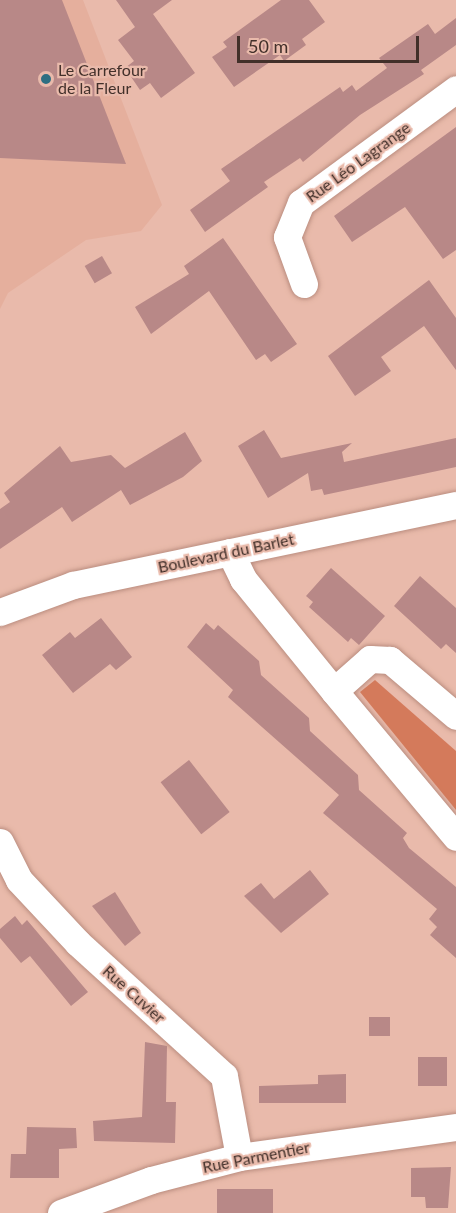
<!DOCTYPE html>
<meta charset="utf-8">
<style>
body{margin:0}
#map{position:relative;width:456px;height:1213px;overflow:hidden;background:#e9baab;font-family:Lato,sans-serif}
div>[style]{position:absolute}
.built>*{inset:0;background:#e5af9d}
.green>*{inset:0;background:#d47a5b}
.building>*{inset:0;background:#b88887;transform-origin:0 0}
.roads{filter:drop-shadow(0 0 2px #ba8d7f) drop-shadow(0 0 2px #ba8d7f)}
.minor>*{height:27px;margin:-13.5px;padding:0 13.5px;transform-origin:13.5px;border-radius:13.5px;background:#fff}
.dots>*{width:16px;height:16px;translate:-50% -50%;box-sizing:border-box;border:3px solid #e9baab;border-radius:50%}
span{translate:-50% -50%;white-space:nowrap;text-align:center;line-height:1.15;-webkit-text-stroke:4.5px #e9baab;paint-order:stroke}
.poi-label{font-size:16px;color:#42302a}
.left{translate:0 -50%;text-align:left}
.street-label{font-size:16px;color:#42302a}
.scale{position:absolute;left:237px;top:36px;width:182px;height:27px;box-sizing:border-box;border:3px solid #42302a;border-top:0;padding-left:8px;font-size:18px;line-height:21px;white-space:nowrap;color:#42302a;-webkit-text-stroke:4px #e9baab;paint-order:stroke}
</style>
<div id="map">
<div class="built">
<div style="clip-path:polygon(0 0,83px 0,162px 205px,141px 231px,86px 240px,8px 293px,0 309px)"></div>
</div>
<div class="green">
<div style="clip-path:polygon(375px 680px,456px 751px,456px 810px,360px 692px)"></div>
</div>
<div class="building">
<div style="clip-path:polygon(0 0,62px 0,126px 164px,0 158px)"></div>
<div style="clip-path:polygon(116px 0,172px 0,153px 14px,195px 73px,161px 98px,150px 83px,140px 90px,125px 68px,134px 61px,118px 40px,135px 27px)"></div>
<div style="clip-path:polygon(281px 0,309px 0,325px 22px,302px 39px,306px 45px,284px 61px,280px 55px,234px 87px,212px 57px,227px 47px,223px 42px)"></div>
<div style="clip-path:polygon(456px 18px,456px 45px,421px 70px,424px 74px,360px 115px,303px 162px,300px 158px,264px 182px,268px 187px,205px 232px,190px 210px,230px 181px,221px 169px,340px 87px,343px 92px,352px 85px,356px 91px,387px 68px,379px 58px,428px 24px,435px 34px)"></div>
<div style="clip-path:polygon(456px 127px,456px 250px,443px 259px,405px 207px,352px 242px,334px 216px)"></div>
<div style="clip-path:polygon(223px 238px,297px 344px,271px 362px,265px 354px,256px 360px,209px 291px,151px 334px,135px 307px,189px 274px,184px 266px)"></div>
<div style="left:102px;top:256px;width:20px;height:20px;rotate:60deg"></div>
<div style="clip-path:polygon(429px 280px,456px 318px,456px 370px,424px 326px,381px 357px,391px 371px,355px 396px,328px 356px)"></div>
<div style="clip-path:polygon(264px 430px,281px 458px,352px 443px,342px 452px,344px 462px,456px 438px,456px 467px,324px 495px,322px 489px,311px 491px,308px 473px,268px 498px,238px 446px)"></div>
<div style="clip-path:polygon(185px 432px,202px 461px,183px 477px,130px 505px,121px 490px,72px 522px,62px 507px,0 549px,0 509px,10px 502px,4px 493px,60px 446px,71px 462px,111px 455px,125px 468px)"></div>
<div style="clip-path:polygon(331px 568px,385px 616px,359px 645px,351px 638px,348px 642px,309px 607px,313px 602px,306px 596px)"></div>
<div style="clip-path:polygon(420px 576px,456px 608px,456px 653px,446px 644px,441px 649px,394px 606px)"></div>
<div style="clip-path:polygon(101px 618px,132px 657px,116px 670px,110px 664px,73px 693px,42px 655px,70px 632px,75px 638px)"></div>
<div style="clip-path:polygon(206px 623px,214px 630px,218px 625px,259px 661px,261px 675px,309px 718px,310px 731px,358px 775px,359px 790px,407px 833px,403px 838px,409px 848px,456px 887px,456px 958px,430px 935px,437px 927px,429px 919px,437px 909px,323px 813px,339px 795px,228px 697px,233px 690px,187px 647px)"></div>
<div style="left:189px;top:760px;width:66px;height:36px;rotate:52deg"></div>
<div style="clip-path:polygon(310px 870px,329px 894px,281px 933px,244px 896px,261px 883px,274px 899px)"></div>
<div style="clip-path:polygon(115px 892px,141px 933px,125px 946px,92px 906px)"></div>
<div style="clip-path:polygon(15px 916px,22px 925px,27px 920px,88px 992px,71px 1006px,30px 956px,21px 963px,0 938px,0 929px)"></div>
<div style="left:390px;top:1017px;width:19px;height:21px;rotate:90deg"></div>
<div style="clip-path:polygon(145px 1042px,167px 1046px,166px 1102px,176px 1102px,175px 1143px,94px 1141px,93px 1121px,142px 1117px)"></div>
<div style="left:447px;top:1057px;width:29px;height:29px;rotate:90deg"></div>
<div style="clip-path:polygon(346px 1074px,346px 1103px,259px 1103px,259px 1086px,318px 1084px,318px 1075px)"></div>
<div style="clip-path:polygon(27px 1127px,76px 1128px,77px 1148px,59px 1149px,59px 1178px,10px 1178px,11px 1154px,26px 1154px)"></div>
<div style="clip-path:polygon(451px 1167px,448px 1208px,426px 1208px,425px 1197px,411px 1197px,411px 1168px)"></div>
<div style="left:217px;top:1189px;width:56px;height:24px"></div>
</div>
<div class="roads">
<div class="minor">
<div style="left:304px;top:284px;width:50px;rotate:-109.9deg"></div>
<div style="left:287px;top:237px;width:37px;rotate:-68deg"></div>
<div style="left:301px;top:203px;width:192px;rotate:-36.3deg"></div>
<div style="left:230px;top:552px;width:30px;rotate:64deg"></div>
<div style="left:243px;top:579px;width:144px;rotate:50.9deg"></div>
<div style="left:0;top:612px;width:78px;rotate:-20.3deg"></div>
<div style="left:73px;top:585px;width:391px;rotate:-11.8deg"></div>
<div style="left:456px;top:716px;width:87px;rotate:-139.7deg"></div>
<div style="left:390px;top:660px;width:20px;rotate:-177deg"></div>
<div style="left:370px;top:659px;width:48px;rotate:138.4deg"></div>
<div style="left:334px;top:691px;width:190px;rotate:50.1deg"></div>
<div style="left:0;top:842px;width:42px;rotate:63.4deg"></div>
<div style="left:19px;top:880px;width:86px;rotate:46.9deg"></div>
<div style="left:78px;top:943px;width:197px;rotate:42.3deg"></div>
<div style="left:224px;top:1076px;width:82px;rotate:79.5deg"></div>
<div style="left:61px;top:1213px;width:96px;rotate:-20.1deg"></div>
<div style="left:151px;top:1180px;width:91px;rotate:-14.6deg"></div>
<div style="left:239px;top:1157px;width:219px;rotate:-7.9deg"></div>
</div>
</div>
<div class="dots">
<div style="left:46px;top:79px;background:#2e6f82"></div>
</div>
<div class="poi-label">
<span class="left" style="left:58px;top:79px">Le Carrefour<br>de la Fleur</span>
</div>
<div class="street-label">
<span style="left:358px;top:162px;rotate:-36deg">Rue Léo Lagrange</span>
<span style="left:226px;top:553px;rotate:-12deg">Boulevard du Barlet</span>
<span style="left:134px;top:994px;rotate:42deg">Rue Cuvier</span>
<span style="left:256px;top:1157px;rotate:-11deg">Rue Parmentier</span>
</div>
<div class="scale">50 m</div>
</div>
